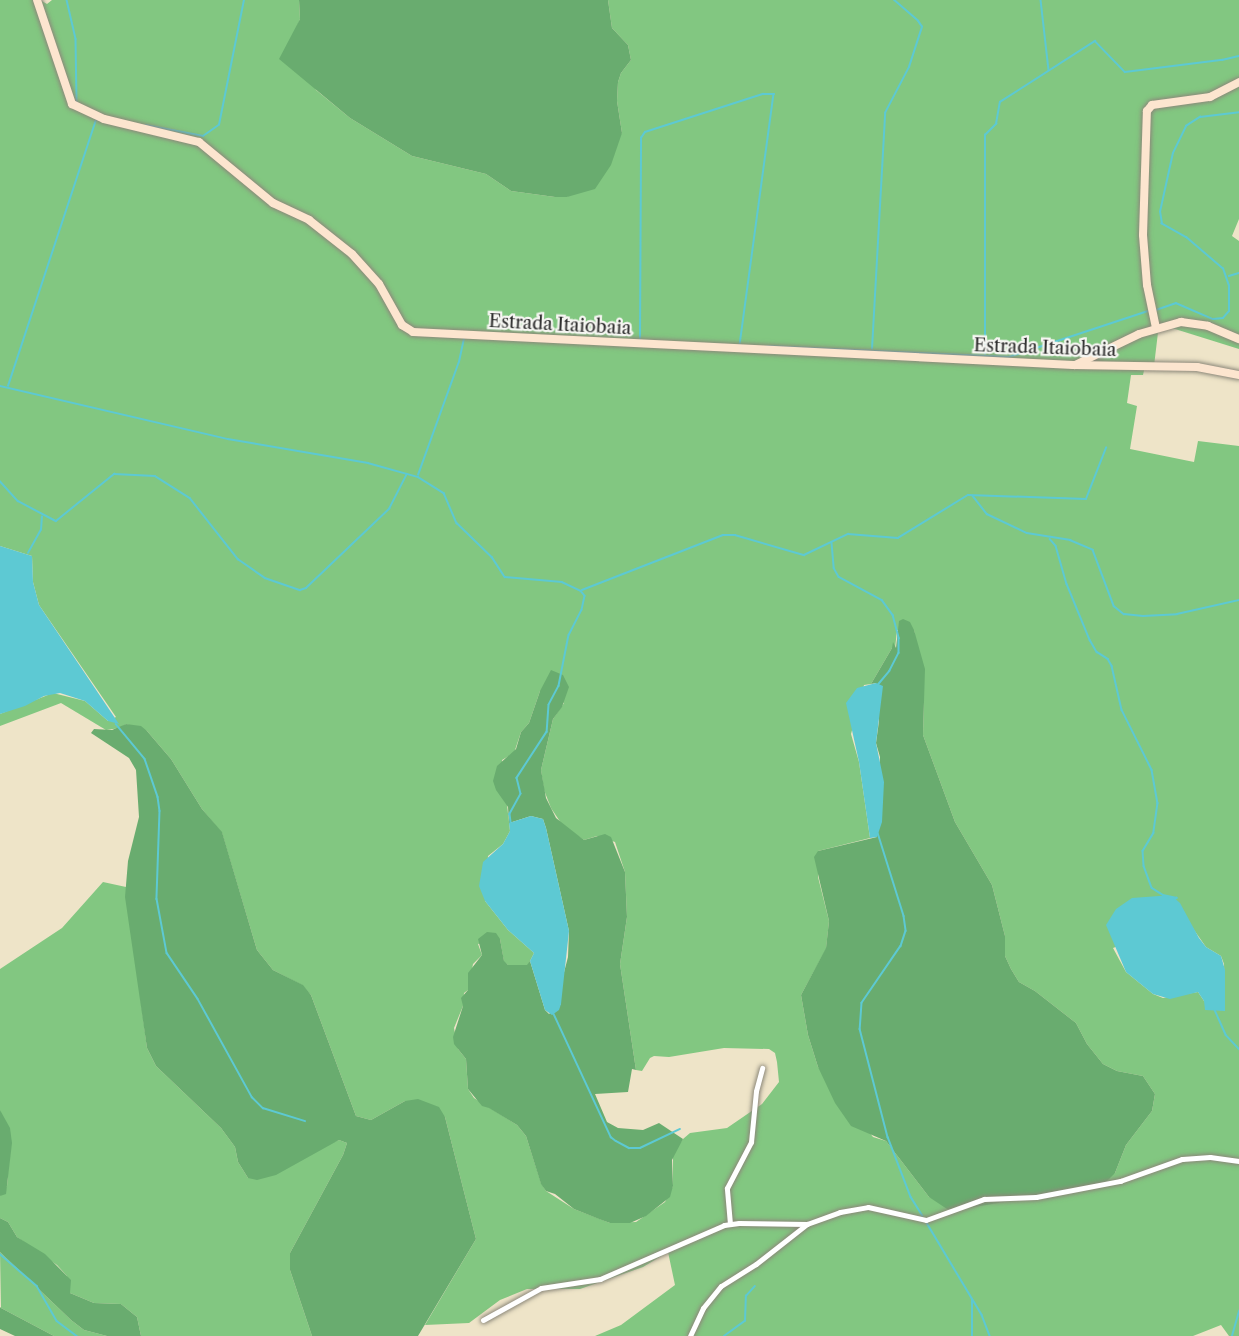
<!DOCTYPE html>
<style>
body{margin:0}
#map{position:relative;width:1239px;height:1336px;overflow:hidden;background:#eee4c8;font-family:"Libre Caslon Text",serif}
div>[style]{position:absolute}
.green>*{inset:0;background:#82c781}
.forest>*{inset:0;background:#69ac6f}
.water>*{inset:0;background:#5dc9d3}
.stream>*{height:1.5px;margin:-0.75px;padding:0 0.75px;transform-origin:0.75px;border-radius:0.75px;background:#5dc9d3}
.roads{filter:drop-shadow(0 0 2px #8c887a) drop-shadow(0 0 2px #8c887a)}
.street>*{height:5px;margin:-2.5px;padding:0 2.5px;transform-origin:2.5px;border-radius:2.5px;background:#fff}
.secondary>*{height:8px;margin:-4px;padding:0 4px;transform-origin:4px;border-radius:4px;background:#fce5cf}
span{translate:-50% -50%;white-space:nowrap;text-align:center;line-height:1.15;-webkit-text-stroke:4.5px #f6f6f2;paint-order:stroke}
.street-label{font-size:18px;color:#2b2b2b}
</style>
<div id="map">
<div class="green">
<div style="clip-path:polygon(evenodd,0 0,40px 0,47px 4px,52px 0,299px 0,300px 19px,293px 36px,316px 90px,350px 118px,412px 156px,486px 174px,511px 191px,555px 197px,567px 197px,622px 133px,617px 101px,618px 82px,621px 73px,631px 60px,628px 45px,612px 28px,608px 0,1239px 0,1239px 219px,1232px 236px,1239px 241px,1239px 349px,1159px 324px,1154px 366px,1145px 366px,1143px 375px,1131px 375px,1127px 403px,1137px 406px,1130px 449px,1194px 462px,1198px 441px,1239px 446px,1239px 1336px,1229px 1336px,1221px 1325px,1193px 1336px,595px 1336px,621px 1325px,675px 1285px,668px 1252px,643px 1267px,580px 1289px,527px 1289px,500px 1300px,469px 1323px,425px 1325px,476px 1239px,445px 1117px,405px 1101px,371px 1120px,356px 1116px,311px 995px,302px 985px,273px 970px,257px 950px,222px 833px,202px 809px,171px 759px,147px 731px,126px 724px,120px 728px,106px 730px,61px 703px,0 726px,0 714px,53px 693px,85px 701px,108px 721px,116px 717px,39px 605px,33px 582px,32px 556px,0 546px,0 0,897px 630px,914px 630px,924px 700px,923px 735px,955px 822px,992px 885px,1005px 936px,1005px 956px,1011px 969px,1019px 982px,1035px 991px,1076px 1023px,1087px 1044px,1103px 1064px,1117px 1071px,1143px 1076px,1155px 1094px,1152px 1111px,1126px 1145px,1115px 1173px,1003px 1202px,972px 1206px,929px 1197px,886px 1141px,873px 1137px,818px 1067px,808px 1035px,801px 995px,826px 949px,829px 921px,818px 877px,818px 851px,870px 838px,859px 762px,851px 734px,864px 685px,871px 684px,892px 648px,895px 649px,897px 630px,0 0,540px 691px,564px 703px,553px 719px,541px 770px,544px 790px,551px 808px,563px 826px,584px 840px,597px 836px,615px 842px,625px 872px,627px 917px,620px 964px,636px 1070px,642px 1071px,650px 1058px,654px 1056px,669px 1057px,724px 1048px,769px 1049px,775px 1053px,777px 1062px,779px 1082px,762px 1104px,727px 1128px,690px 1133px,683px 1139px,673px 1153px,673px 1186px,665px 1202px,636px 1222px,610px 1223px,574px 1209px,546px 1191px,541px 1183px,526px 1136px,517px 1125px,474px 1098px,468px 1089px,466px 1059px,458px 1049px,454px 1028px,463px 1006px,464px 993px,468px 990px,473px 964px,482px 955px,478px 944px,500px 939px,504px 962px,508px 965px,528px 965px,534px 953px,508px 930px,485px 901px,488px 856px,503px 844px,510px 831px,502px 760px,514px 753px,521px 732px,529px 723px,540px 691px,0 0,1187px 920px,1206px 947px,1221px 956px,1224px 964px,1225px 1010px,1204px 1001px,1198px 992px,1163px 998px,1153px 994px,1126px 972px,1113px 948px,1187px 920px)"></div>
<div style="clip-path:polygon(103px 882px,126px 887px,147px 1048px,156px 1066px,221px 1128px,235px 1147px,238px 1162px,248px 1178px,339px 1140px,347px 1143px,343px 1155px,290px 1253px,290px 1270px,312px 1336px,141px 1336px,137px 1317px,121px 1304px,94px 1303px,70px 1293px,67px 1276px,57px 1265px,17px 1237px,8px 1222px,0 1218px,0 1196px,7px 1186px,8px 1175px,0 1110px,0 969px,62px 928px)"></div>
<div style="clip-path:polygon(0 1252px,71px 1320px,84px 1330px,107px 1336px,54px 1336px,1px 1308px)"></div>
</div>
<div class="forest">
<div style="clip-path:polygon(299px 0,608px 0,612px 28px,628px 45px,631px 60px,621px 73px,618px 82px,617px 101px,622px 133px,611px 165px,595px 189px,567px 197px,555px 197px,511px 191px,486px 174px,412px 156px,350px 118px,279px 59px,300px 19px)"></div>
<div style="clip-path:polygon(903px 619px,910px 622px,914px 630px,925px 669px,923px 735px,955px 822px,992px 885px,1005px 936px,1005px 956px,1011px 969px,1019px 982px,1035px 991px,1076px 1023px,1087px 1044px,1103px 1064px,1117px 1071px,1143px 1076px,1155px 1094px,1152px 1111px,1126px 1145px,1115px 1173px,1102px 1186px,962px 1209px,947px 1209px,929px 1197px,886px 1141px,851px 1126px,835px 1103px,818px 1067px,808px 1035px,801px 995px,826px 948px,829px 921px,814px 857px,818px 851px,877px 837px,880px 757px,876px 743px,879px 721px,876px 683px,871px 684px,892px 648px,893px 642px,896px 648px,899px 621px)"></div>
<div style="clip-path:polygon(551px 670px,563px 675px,569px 687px,562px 707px,553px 719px,541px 770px,546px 798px,556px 818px,584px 840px,605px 834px,611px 837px,625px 872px,627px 917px,620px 964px,636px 1070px,632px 1069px,628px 1092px,595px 1094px,607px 1122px,618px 1128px,643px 1130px,659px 1123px,683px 1139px,672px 1160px,673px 1186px,670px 1197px,646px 1216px,630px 1223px,610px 1223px,599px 1219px,574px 1209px,555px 1194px,546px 1191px,541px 1184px,526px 1136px,517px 1125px,489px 1108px,482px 1106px,468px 1089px,466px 1059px,454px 1044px,453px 1037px,463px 1006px,461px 998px,468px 990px,468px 973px,482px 955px,478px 939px,487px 932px,496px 933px,500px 939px,504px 961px,508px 965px,527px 965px,530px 961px,545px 1010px,549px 1014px,561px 1004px,561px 984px,568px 957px,569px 931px,546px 828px,543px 819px,531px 816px,509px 823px,508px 807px,496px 790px,493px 781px,497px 766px,516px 749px,521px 732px,529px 723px,540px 691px)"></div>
<div style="clip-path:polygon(126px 724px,141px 726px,147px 731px,171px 759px,202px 809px,222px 832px,257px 950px,273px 970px,303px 985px,311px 995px,356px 1116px,371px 1120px,405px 1101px,418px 1099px,439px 1107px,445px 1117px,476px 1239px,418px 1336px,312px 1336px,290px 1270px,290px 1253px,343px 1155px,347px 1143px,339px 1140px,276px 1175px,257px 1180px,248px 1178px,238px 1162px,235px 1147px,221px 1128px,156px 1066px,147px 1048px,125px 897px,128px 861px,139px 817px,136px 770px,129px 758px,91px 733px,94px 729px,112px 730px)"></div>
<div style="clip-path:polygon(0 1110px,10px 1128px,12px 1143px,6px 1194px,0 1196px)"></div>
<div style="clip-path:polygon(0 1218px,8px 1222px,17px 1237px,45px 1254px,71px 1280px,70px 1293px,94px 1303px,121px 1304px,137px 1317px,141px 1336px,107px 1336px,84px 1330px,71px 1320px,0 1252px)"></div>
<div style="clip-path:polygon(0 1307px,1px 1308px,54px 1336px,15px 1336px,0 1329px)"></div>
</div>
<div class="water">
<div style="clip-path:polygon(0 546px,32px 556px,33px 582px,39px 605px,119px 724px,108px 721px,85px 701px,60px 693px,44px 696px,25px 706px,0 714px)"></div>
<div style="clip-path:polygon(876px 683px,883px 686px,876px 743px,884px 782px,882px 822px,877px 837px,870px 838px,859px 762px,846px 703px,857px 688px)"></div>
<div style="clip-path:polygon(531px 816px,543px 819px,546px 828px,569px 931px,561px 1004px,559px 1010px,552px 1015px,545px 1010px,530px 961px,534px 953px,508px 930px,485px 901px,479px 886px,483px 862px,503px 844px,510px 831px,509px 823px)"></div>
<div style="clip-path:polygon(1159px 896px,1172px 896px,1180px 903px,1199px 938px,1206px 947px,1221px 956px,1225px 970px,1225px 1011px,1205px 1010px,1204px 1001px,1198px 992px,1170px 999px,1153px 994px,1126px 972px,1106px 925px,1116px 909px,1132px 898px)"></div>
</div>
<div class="stream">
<div style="left:67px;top:0;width:40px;rotate:77deg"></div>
<div style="left:76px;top:39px;width:63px;rotate:89.1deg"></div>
<div style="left:1041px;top:0;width:70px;rotate:83.5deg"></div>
<div style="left:146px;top:125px;width:58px;rotate:10.9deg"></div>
<div style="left:203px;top:136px;width:19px;rotate:-35deg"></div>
<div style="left:219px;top:125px;width:127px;rotate:-78.7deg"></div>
<div style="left:1229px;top:276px;width:10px;rotate:-17deg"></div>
<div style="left:1156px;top:310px;width:21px;rotate:-19deg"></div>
<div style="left:1176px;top:303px;width:40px;rotate:23.4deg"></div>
<div style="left:1213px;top:319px;width:10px;rotate:-6deg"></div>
<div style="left:1223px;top:318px;width:9px;rotate:-49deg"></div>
<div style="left:1229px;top:311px;width:25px;rotate:-90deg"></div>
<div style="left:1229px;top:286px;width:18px;rotate:-109deg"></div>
<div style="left:1223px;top:269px;width:48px;rotate:-139.3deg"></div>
<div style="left:1187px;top:238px;width:29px;rotate:-151deg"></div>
<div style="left:1162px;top:224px;width:12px;rotate:-99deg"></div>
<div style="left:1160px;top:212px;width:60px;rotate:-77.6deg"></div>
<div style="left:1173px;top:153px;width:30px;rotate:-64deg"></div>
<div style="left:1186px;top:126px;width:17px;rotate:-33deg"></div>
<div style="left:1200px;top:117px;width:39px;rotate:-7deg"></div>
<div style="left:640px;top:340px;width:202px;rotate:-89.7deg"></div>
<div style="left:641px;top:138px;width:7px;rotate:-56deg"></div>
<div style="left:645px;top:132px;width:124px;rotate:-17.9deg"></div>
<div style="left:763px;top:94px;width:11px"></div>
<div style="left:774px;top:94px;width:252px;rotate:97.7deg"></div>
<div style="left:767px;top:346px;width:242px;rotate:2.6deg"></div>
<div style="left:1009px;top:357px;width:146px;rotate:-18.3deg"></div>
<div style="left:872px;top:349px;width:236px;rotate:-86.8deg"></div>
<div style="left:885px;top:113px;width:52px;rotate:-62.4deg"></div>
<div style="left:909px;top:67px;width:42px;rotate:-72deg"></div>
<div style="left:922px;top:27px;width:7px;rotate:-124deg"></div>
<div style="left:918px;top:21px;width:32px;rotate:-139deg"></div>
<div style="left:985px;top:354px;width:219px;rotate:-90deg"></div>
<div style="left:985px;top:135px;width:16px;rotate:-45deg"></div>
<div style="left:996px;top:124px;width:22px;rotate:-80deg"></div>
<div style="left:1000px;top:102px;width:113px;rotate:-32.7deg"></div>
<div style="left:1095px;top:41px;width:43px;rotate:45.9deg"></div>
<div style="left:1125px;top:72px;width:98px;rotate:-7.1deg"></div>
<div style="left:1222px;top:60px;width:17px;rotate:-13deg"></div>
<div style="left:0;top:386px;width:234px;rotate:13.1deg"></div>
<div style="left:228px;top:439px;width:142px;rotate:9.7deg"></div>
<div style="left:368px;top:463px;width:52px;rotate:15.6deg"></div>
<div style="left:418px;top:477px;width:31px;rotate:32deg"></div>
<div style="left:444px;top:493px;width:33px;rotate:67deg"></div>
<div style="left:457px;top:523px;width:49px;rotate:44.2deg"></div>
<div style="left:492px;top:557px;width:24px;rotate:57deg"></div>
<div style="left:505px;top:577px;width:57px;rotate:5deg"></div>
<div style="left:562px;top:582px;width:21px;rotate:25deg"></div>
<div style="left:581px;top:591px;width:6px;rotate:51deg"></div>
<div style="left:585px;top:596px;width:14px;rotate:102deg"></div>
<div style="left:582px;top:610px;width:28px;rotate:117deg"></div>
<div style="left:569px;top:635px;width:52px;rotate:101.1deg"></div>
<div style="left:559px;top:686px;width:21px;rotate:118deg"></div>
<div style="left:549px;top:705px;width:27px;rotate:94deg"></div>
<div style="left:547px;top:732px;width:55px;rotate:123.1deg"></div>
<div style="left:517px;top:778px;width:16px;rotate:76deg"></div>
<div style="left:521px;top:794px;width:23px;rotate:119deg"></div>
<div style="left:510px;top:814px;width:8px;rotate:83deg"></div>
<div style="left:8px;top:386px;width:280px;rotate:-71.7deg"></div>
<div style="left:418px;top:475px;width:120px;rotate:-70.1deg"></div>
<div style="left:459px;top:362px;width:25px;rotate:-78deg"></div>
<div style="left:0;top:481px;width:27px;rotate:48deg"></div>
<div style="left:18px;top:501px;width:43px;rotate:27.8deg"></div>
<div style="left:56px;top:521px;width:75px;rotate:-39deg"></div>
<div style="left:114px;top:474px;width:41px;rotate:2.8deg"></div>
<div style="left:155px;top:476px;width:41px;rotate:32.2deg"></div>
<div style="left:190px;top:498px;width:78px;rotate:51.8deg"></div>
<div style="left:238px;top:559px;width:33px;rotate:35deg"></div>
<div style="left:265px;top:578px;width:37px;rotate:19deg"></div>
<div style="left:300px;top:590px;width:6px;rotate:-18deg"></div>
<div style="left:306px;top:588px;width:115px;rotate:-43.6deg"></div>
<div style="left:389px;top:509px;width:39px;rotate:-63deg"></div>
<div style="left:973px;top:496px;width:23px;rotate:52deg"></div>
<div style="left:987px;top:514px;width:44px;rotate:25.4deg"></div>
<div style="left:1027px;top:533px;width:44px;rotate:9.2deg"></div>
<div style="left:1070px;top:540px;width:25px;rotate:23deg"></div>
<div style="left:1093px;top:550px;width:60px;rotate:69.4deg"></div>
<div style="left:1114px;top:606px;width:13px;rotate:39deg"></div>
<div style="left:1124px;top:614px;width:19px;rotate:6deg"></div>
<div style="left:1143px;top:616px;width:34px;rotate:-3deg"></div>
<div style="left:1177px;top:614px;width:64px;rotate:-12.7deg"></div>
<div style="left:1050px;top:539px;width:9px;rotate:49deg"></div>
<div style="left:1056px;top:546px;width:40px;rotate:74deg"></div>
<div style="left:1067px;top:584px;width:61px;rotate:67.7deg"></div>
<div style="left:1090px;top:640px;width:14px;rotate:60deg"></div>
<div style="left:1097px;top:652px;width:13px;rotate:32deg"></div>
<div style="left:1108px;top:659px;width:8px;rotate:60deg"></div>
<div style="left:1112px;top:666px;width:45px;rotate:77.2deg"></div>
<div style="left:1122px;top:710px;width:67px;rotate:63.4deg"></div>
<div style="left:1152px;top:770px;width:34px;rotate:80deg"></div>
<div style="left:1158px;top:803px;width:30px;rotate:98deg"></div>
<div style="left:1154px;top:833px;width:21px;rotate:121deg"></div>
<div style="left:1143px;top:851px;width:15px;rotate:86deg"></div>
<div style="left:1144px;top:866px;width:23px;rotate:70deg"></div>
<div style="left:1152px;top:888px;width:13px;rotate:32deg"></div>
<div style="left:1163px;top:895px;width:14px;rotate:12deg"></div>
<div style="left:1177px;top:898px;width:3px;rotate:135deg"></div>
<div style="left:832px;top:543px;width:25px;rotate:85deg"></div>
<div style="left:834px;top:568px;width:10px;rotate:61deg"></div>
<div style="left:839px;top:577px;width:49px;rotate:28.1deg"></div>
<div style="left:882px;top:600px;width:19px;rotate:54deg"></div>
<div style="left:893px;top:615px;width:24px;rotate:75deg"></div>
<div style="left:899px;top:638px;width:15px;rotate:90deg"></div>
<div style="left:899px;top:653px;width:20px;rotate:117deg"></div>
<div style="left:890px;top:671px;width:17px;rotate:130deg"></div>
<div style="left:28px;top:553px;width:26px;rotate:-61deg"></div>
<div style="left:41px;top:530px;width:13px;rotate:-86deg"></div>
<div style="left:582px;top:590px;width:151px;rotate:-21.3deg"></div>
<div style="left:723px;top:535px;width:12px"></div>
<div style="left:735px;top:535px;width:72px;rotate:16.2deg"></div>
<div style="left:804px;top:555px;width:49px;rotate:-25.5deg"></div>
<div style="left:848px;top:534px;width:50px;rotate:4.6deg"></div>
<div style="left:898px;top:538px;width:82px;rotate:-31.6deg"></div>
<div style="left:968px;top:495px;width:118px;rotate:1.9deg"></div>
<div style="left:1086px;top:499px;width:55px;rotate:-68.6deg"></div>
<div style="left:116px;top:724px;width:45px;rotate:50.4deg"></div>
<div style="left:145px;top:759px;width:40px;rotate:71.1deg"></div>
<div style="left:158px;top:797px;width:14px;rotate:82deg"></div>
<div style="left:160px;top:811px;width:88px;rotate:92deg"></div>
<div style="left:157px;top:899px;width:55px;rotate:79.5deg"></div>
<div style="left:167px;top:953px;width:55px;rotate:56deg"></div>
<div style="left:198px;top:999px;width:112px;rotate:61.1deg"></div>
<div style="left:252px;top:1097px;width:16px;rotate:45deg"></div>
<div style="left:263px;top:1108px;width:44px;rotate:17.2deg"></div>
<div style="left:878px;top:833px;width:87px;rotate:72.6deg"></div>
<div style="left:904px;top:916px;width:15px;rotate:82deg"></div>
<div style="left:906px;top:931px;width:16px;rotate:108deg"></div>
<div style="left:901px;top:946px;width:69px;rotate:124.4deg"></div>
<div style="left:862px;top:1003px;width:26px;rotate:94deg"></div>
<div style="left:860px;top:1029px;width:112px;rotate:75.5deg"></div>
<div style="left:888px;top:1137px;width:64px;rotate:69deg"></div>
<div style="left:911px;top:1197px;width:22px;rotate:58deg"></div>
<div style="left:1215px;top:1010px;width:27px;rotate:66deg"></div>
<div style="left:1226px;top:1035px;width:19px;rotate:47deg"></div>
<div style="left:554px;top:1014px;width:136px;rotate:65.1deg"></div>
<div style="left:611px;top:1137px;width:6px;rotate:39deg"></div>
<div style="left:616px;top:1141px;width:15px;rotate:28deg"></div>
<div style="left:629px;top:1148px;width:11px"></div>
<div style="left:640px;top:1148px;width:44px;rotate:-25.4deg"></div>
<div style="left:927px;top:1223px;width:107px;rotate:59.1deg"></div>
<div style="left:982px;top:1315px;width:22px;rotate:69deg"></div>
<div style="left:0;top:1254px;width:49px;rotate:40.9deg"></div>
<div style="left:37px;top:1286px;width:40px;rotate:60.3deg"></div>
<div style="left:57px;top:1321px;width:25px;rotate:37deg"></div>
<div style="left:724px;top:1336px;width:26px;rotate:-36deg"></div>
<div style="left:745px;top:1321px;width:25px;rotate:-88deg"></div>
<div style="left:746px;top:1296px;width:13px;rotate:-48deg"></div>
<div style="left:972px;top:1336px;width:36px;rotate:-90deg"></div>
<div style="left:1232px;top:1336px;width:26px;rotate:-74deg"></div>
</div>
<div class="roads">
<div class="street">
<div style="left:730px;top:1224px;width:36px;rotate:-95deg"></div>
<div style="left:727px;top:1188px;width:52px;rotate:-62.4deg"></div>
<div style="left:751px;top:1142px;width:51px;rotate:-84.4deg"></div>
<div style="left:756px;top:1091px;width:24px;rotate:-75deg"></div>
<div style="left:483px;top:1320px;width:66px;rotate:-28.9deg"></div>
<div style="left:541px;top:1288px;width:60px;rotate:-8.7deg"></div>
<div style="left:600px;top:1279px;width:135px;rotate:-23.5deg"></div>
<div style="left:724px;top:1225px;width:15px;rotate:-8deg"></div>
<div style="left:739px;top:1223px;width:68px;rotate:0.8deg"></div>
<div style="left:690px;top:1336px;width:31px;rotate:-65deg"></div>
<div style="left:703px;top:1308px;width:28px;rotate:-51deg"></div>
<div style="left:721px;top:1286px;width:41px;rotate:-32.2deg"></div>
<div style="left:756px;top:1264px;width:65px;rotate:-38.1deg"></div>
<div style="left:807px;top:1224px;width:35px;rotate:-20deg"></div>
<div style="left:840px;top:1212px;width:28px;rotate:-10deg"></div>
<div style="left:868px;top:1207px;width:59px;rotate:12.6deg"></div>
<div style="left:926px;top:1220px;width:62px;rotate:-19.9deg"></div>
<div style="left:984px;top:1199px;width:52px;rotate:-2.2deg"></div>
<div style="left:1036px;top:1197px;width:86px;rotate:-10.8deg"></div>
<div style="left:1120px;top:1181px;width:66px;rotate:-19.5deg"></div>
<div style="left:1182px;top:1159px;width:28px;rotate:-4deg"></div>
<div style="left:1210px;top:1157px;width:29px;rotate:8deg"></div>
</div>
<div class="secondary">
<div style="left:37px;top:0;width:110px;rotate:71.4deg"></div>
<div style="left:72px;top:104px;width:35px;rotate:25deg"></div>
<div style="left:104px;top:119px;width:98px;rotate:13.6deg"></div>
<div style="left:199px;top:142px;width:96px;rotate:39.5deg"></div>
<div style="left:273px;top:203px;width:40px;rotate:25deg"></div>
<div style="left:309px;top:220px;width:55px;rotate:38.3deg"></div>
<div style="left:352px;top:254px;width:40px;rotate:48deg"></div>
<div style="left:379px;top:284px;width:47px;rotate:60.7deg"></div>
<div style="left:402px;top:325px;width:13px;rotate:32deg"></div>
<div style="left:413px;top:332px;width:661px;rotate:2.86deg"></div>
<div style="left:1073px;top:365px;width:124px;rotate:0.9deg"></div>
<div style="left:1197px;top:367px;width:43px;rotate:10.8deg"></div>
<div style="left:1156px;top:328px;width:44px;rotate:-101.8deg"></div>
<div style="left:1147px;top:285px;width:50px;rotate:-94.6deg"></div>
<div style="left:1143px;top:235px;width:124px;rotate:-88.2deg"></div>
<div style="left:1147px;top:111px;width:8px;rotate:-50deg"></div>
<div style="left:1152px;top:105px;width:59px;rotate:-7.9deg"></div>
<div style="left:1210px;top:97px;width:33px;rotate:-27deg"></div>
<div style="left:1075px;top:365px;width:71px;rotate:-25.8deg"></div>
<div style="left:1139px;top:334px;width:44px;rotate:-15.9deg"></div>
<div style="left:1181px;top:322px;width:27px;rotate:8deg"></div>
<div style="left:1208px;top:326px;width:34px;rotate:23deg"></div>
</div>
</div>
<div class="street-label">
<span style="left:560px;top:325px;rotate:3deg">Estrada Itaiobaia</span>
<span style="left:1045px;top:348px;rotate:2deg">Estrada Itaiobaia</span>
</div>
</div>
